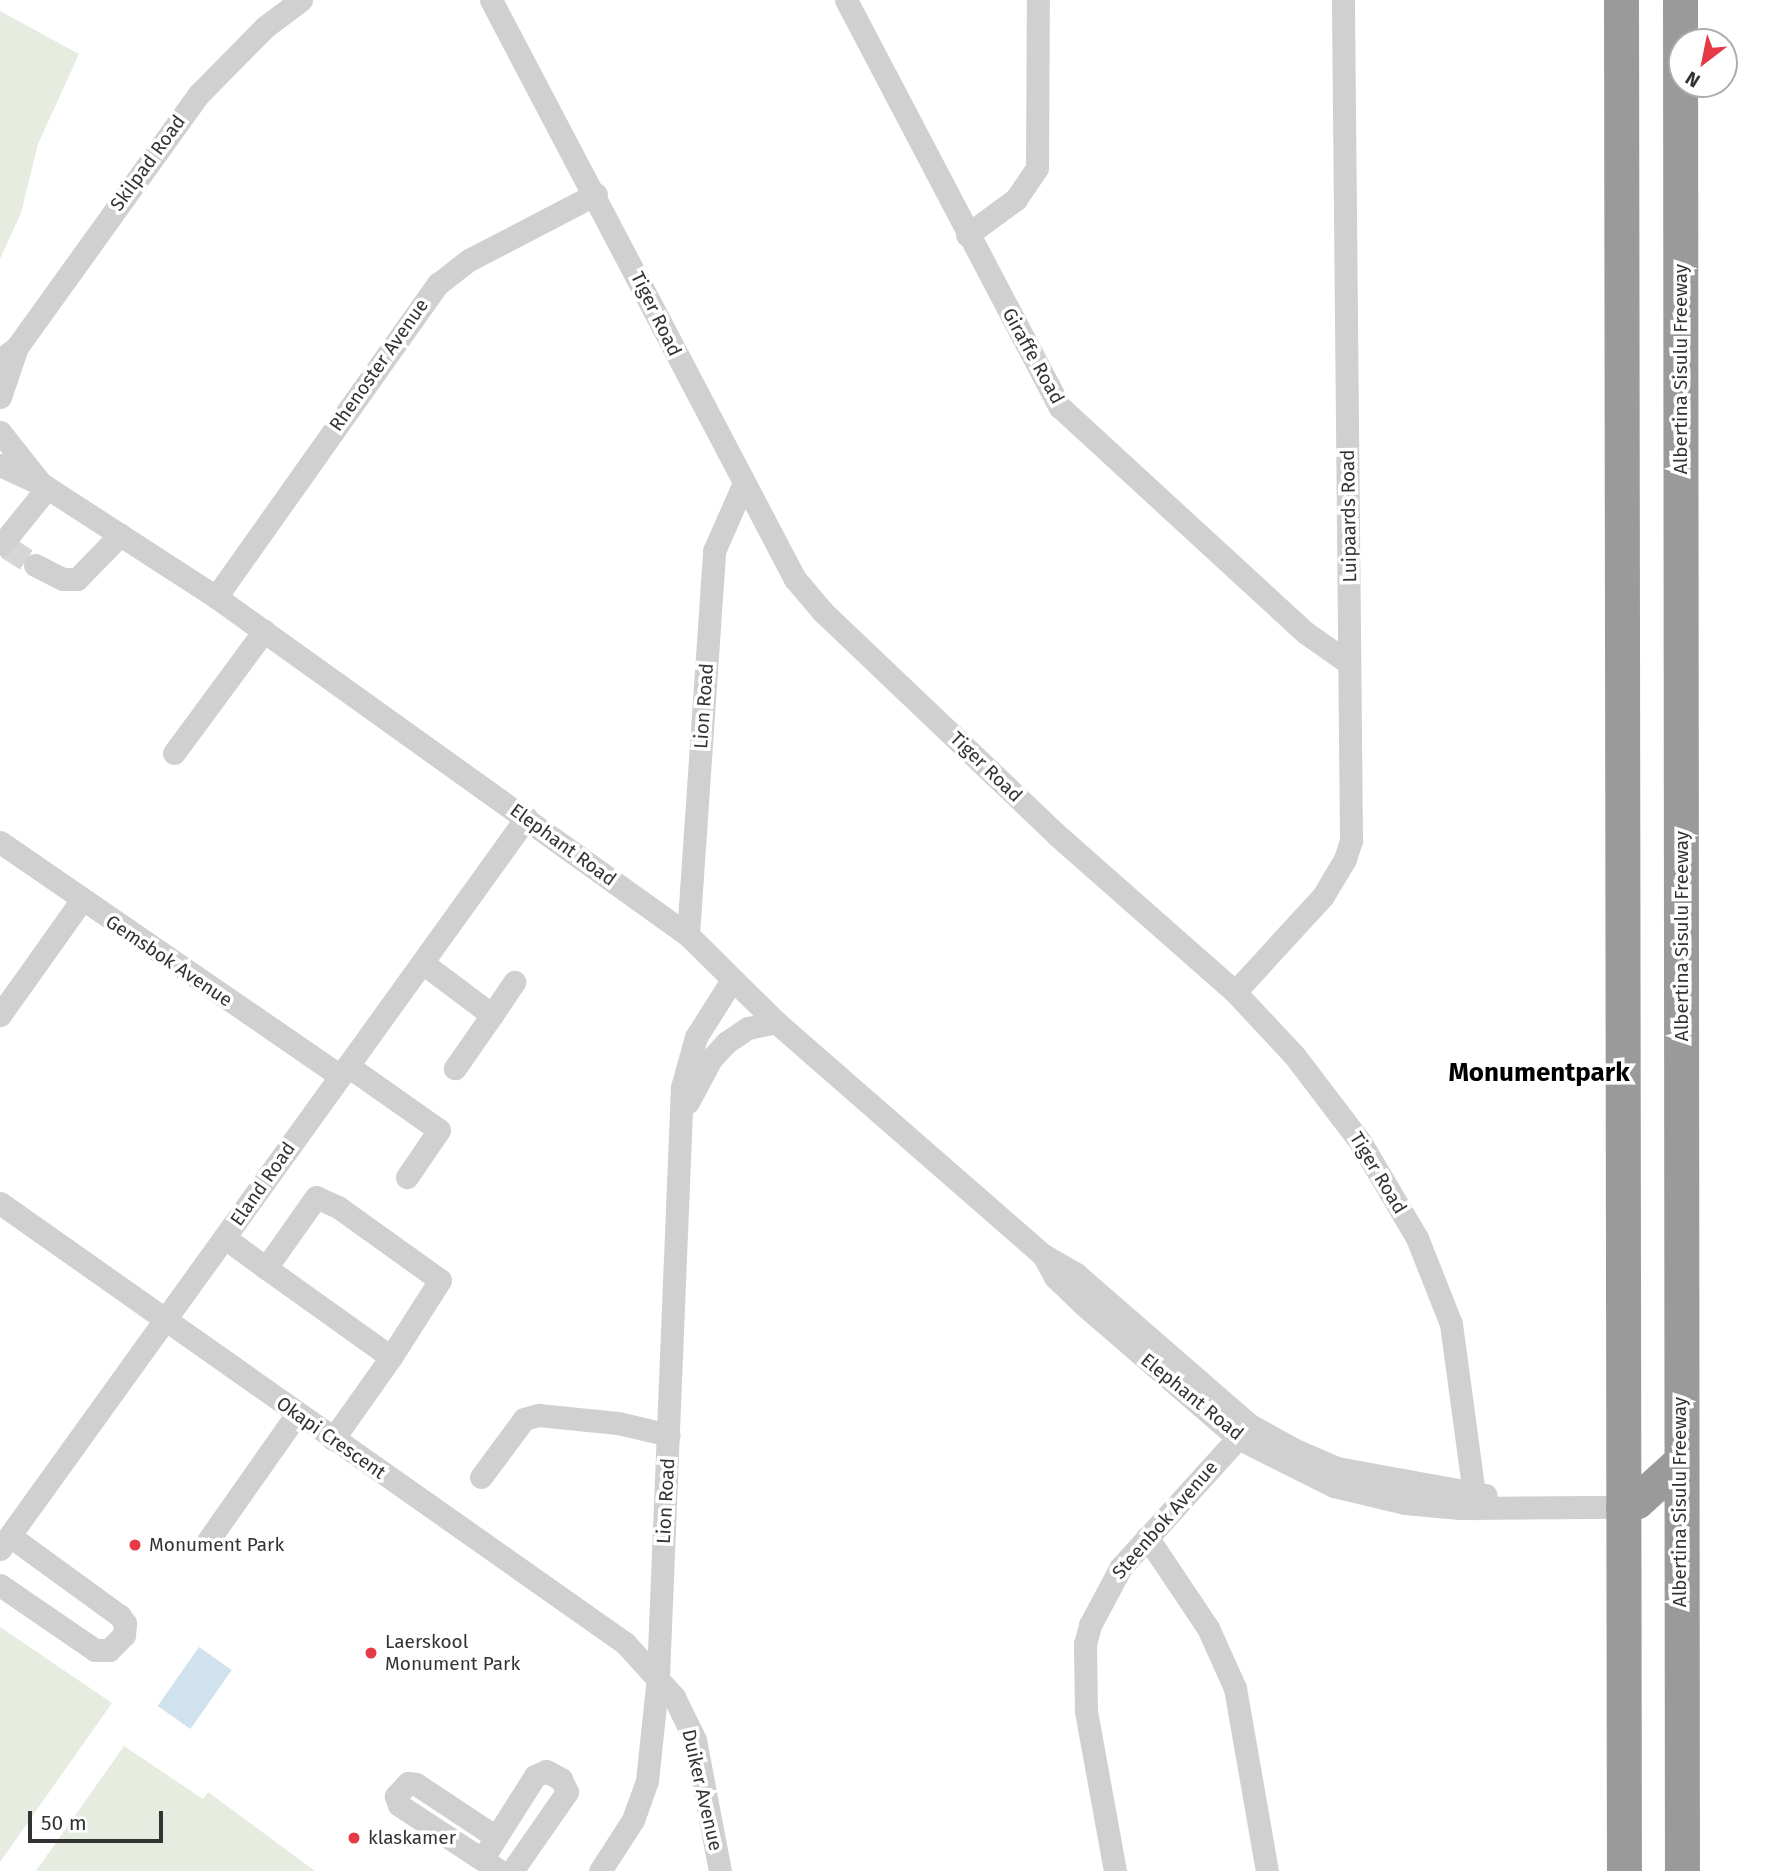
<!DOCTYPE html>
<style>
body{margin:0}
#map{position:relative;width:1766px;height:1871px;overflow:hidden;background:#fff;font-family:"Fira Sans",sans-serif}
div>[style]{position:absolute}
.green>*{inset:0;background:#e6ecdf}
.water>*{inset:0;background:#cfe2ee;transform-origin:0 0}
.minor-tunnel>*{height:23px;margin-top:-11.5px;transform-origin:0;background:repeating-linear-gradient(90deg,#d6d6d6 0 23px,transparent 0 34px)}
.minor>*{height:23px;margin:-11.5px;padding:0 11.5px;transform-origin:11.5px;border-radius:11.5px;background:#d0d0d0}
.highway>*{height:35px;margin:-17.5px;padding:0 17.5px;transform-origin:17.5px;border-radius:17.5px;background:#9a9a9a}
.dots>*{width:19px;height:19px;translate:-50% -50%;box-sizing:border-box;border:4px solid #fff;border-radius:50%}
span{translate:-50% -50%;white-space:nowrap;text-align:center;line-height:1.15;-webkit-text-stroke:7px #fff;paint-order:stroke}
.street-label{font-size:19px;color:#333}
.poi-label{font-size:19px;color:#333}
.left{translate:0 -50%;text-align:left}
.district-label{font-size:26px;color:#000;font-weight:700}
.north{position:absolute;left:1668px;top:28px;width:70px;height:70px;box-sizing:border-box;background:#fff;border:2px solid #adadad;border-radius:50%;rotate:212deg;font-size:19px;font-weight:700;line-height:28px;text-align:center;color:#333}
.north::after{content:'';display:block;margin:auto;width:24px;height:32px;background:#e63946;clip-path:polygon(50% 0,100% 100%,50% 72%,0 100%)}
.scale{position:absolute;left:28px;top:1811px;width:135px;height:32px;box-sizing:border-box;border:4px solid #333;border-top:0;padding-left:9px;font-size:21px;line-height:24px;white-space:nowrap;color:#333;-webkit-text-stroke:5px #fff;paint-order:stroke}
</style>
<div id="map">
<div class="green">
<div style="clip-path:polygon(0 11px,79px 54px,38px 144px,21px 213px,0 259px)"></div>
<div style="clip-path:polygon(0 1627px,112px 1703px,0 1862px)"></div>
<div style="clip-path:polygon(124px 1746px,203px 1799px,208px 1792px,315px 1871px,36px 1871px)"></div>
</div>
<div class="water">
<div style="left:199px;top:1647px;width:40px;height:72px;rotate:35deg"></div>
</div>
<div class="minor-tunnel">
<div style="left:7px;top:547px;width:33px;rotate:33deg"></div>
</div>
<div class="minor">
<div style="left:491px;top:0;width:654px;rotate:62.3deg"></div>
<div style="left:795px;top:579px;width:43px;rotate:49.7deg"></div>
<div style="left:823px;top:612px;width:323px;rotate:43.6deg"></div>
<div style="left:1057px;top:835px;width:237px;rotate:41.4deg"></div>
<div style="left:1235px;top:992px;width:86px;rotate:46.9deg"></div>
<div style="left:1294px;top:1055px;width:111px;rotate:52.7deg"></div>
<div style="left:1361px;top:1143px;width:110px;rotate:59.5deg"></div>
<div style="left:1417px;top:1238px;width:92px;rotate:68.4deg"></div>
<div style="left:1451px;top:1324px;width:186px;rotate:82.3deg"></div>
<div style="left:846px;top:0;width:460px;rotate:62.3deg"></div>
<div style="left:1060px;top:407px;width:334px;rotate:42.6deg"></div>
<div style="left:1306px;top:633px;width:52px;rotate:34.9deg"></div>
<div style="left:967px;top:235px;width:61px;rotate:-36.3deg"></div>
<div style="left:1016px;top:199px;width:37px;rotate:-56deg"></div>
<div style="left:1037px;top:168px;width:168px;rotate:-89.7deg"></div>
<div style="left:0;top:360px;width:21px;rotate:-37deg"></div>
<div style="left:17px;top:347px;width:312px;rotate:-54.3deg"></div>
<div style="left:199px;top:94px;width:94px;rotate:-45.4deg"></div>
<div style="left:265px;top:27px;width:45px;rotate:-36.9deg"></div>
<div style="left:0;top:397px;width:53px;rotate:-71.2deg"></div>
<div style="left:0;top:432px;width:63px;rotate:51.5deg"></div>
<div style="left:0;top:465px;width:47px;rotate:24.9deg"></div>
<div style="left:43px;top:485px;width:206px;rotate:32.9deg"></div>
<div style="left:216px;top:597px;width:581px;rotate:35.61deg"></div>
<div style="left:688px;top:935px;width:124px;rotate:44.7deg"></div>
<div style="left:776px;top:1022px;width:354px;rotate:41.1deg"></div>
<div style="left:1043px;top:1255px;width:25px;rotate:61deg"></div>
<div style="left:1055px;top:1277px;width:39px;rotate:44deg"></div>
<div style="left:1083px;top:1304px;width:205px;rotate:40.8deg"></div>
<div style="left:1238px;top:1438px;width:107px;rotate:26.6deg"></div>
<div style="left:1334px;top:1486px;width:73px;rotate:13.5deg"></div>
<div style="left:1405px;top:1503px;width:55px;rotate:5.2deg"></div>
<div style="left:1460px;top:1508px;width:163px;rotate:-0.4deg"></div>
<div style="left:2px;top:544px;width:72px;rotate:-51.2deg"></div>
<div style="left:35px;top:565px;width:31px;rotate:27deg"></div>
<div style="left:63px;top:579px;width:14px"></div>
<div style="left:77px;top:579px;width:62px;rotate:-45.7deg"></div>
<div style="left:216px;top:597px;width:384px;rotate:-54.7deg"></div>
<div style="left:438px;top:284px;width:39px;rotate:-38deg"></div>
<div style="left:469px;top:260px;width:143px;rotate:-27.5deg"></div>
<div style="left:174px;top:753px;width:152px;rotate:-53.6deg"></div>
<div style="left:0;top:842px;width:413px;rotate:34.5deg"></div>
<div style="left:688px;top:935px;width:385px;rotate:-86.1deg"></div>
<div style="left:714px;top:551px;width:74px;rotate:-66.2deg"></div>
<div style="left:424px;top:964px;width:85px;rotate:36.9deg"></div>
<div style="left:492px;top:1015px;width:65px;rotate:124.9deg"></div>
<div style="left:1235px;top:992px;width:130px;rotate:-47.5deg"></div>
<div style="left:1323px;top:896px;width:43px;rotate:-59.3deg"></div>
<div style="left:1345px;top:859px;width:20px;rotate:-72deg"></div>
<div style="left:1351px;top:840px;width:840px;rotate:-90.55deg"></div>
<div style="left:0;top:1015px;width:140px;rotate:-54.6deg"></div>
<div style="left:492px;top:1015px;width:40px;rotate:-56deg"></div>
<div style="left:348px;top:1066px;width:111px;rotate:35.1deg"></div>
<div style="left:439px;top:1130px;width:57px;rotate:124.2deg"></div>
<div style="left:688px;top:1102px;width:49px;rotate:-61.9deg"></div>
<div style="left:711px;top:1059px;width:23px;rotate:-47deg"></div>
<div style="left:727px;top:1042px;width:25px;rotate:-34deg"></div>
<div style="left:748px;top:1028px;width:29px;rotate:-12deg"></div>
<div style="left:0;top:1203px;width:764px;rotate:35.15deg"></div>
<div style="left:625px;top:1643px;width:73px;rotate:47.8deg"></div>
<div style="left:674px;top:1697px;width:48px;rotate:64deg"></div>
<div style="left:695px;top:1740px;width:133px;rotate:79.2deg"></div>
<div style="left:225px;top:1238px;width:51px;rotate:36.2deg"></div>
<div style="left:266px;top:1268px;width:153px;rotate:35.5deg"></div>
<div style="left:391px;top:1357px;width:91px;rotate:-57.5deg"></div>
<div style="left:440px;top:1280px;width:125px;rotate:-144.4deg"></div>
<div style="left:338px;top:1207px;width:24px;rotate:-156deg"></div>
<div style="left:316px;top:1197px;width:87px;rotate:125.2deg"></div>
<div style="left:1045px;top:1256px;width:36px;rotate:30deg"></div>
<div style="left:1076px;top:1274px;width:230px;rotate:41deg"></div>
<div style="left:1250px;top:1425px;width:49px;rotate:29.2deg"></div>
<div style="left:1293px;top:1449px;width:48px;rotate:23.4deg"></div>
<div style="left:1337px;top:1468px;width:151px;rotate:10.3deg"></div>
<div style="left:333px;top:1439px;width:100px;rotate:-54.7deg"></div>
<div style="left:481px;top:1477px;width:72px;rotate:-53.4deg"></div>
<div style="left:524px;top:1419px;width:15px;rotate:-16deg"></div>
<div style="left:538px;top:1415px;width:80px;rotate:5.7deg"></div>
<div style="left:618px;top:1423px;width:52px;rotate:13.2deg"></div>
<div style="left:1147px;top:1537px;width:110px;rotate:56.2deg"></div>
<div style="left:1208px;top:1628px;width:66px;rotate:65.8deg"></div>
<div style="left:1235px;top:1688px;width:186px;rotate:80.1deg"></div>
<div style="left:207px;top:1542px;width:156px;rotate:-54.9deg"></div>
<div style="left:0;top:1549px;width:901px;rotate:-54.26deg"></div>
<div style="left:0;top:1585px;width:115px;rotate:34.4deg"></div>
<div style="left:95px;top:1650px;width:14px"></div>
<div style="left:109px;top:1650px;width:21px;rotate:-45deg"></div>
<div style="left:124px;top:1635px;width:12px;rotate:-85deg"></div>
<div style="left:125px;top:1623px;width:9px;rotate:-126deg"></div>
<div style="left:120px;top:1616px;width:136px;rotate:-144deg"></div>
<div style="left:496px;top:1837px;width:96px;rotate:-146.5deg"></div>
<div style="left:416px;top:1784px;width:8px;rotate:-173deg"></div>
<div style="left:408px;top:1783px;width:18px;rotate:133deg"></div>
<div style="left:396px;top:1796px;width:9px;rotate:72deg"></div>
<div style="left:399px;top:1805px;width:121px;rotate:33.2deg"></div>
<div style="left:488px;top:1850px;width:88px;rotate:-57.6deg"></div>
<div style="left:535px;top:1776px;width:12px;rotate:-24deg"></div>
<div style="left:546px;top:1771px;width:17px;rotate:28deg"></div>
<div style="left:561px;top:1779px;width:14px;rotate:65deg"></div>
<div style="left:567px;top:1792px;width:96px;rotate:124.8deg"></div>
<div style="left:600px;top:1871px;width:61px;rotate:-57.1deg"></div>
<div style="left:633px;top:1820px;width:41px;rotate:-70.3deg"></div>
<div style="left:647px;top:1781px;width:106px;rotate:-84deg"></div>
<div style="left:658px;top:1676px;width:589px;rotate:-87.67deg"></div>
<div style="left:682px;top:1087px;width:52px;rotate:-74.4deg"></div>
<div style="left:696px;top:1037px;width:67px;rotate:-57.7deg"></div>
<div style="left:1115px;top:1871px;width:163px;rotate:-100.3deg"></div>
<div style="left:1086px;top:1711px;width:67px;rotate:-90.9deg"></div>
<div style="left:1085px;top:1644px;width:20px;rotate:-75deg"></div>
<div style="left:1090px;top:1625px;width:66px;rotate:-61.9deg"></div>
<div style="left:1121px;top:1567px;width:189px;rotate:-47.8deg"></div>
</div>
<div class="highway">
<div style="left:1621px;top:0;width:1871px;rotate:89.91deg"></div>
<div style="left:1680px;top:0;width:1871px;rotate:89.94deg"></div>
<div style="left:1623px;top:1507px;width:15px;rotate:-23deg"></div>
<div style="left:1637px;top:1501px;width:57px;rotate:-42.1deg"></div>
</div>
<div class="dots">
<div style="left:135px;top:1545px;background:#e63946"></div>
<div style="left:371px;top:1653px;background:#e63946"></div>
<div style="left:354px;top:1838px;background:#e63946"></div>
</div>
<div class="street-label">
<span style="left:148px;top:163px;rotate:-54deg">Skilpad Road</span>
<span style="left:656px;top:314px;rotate:64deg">Tiger Road</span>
<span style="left:1033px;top:356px;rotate:61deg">Giraffe Road</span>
<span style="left:379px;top:365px;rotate:-55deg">Rhenoster Avenue</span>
<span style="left:1681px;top:369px;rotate:-90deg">Albertina Sisulu Freeway</span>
<span style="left:1349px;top:516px;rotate:-91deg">Luipaards Road</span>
<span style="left:704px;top:706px;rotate:-86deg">Lion Road</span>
<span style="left:986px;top:767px;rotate:44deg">Tiger Road</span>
<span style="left:563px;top:845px;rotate:36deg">Elephant Road</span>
<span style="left:1682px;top:936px;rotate:-90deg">Albertina Sisulu Freeway</span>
<span style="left:169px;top:961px;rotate:34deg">Gemsbok Avenue</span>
<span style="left:1378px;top:1173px;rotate:59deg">Tiger Road</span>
<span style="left:263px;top:1184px;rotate:-55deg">Eland Road</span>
<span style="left:1192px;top:1397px;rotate:39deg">Elephant Road</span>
<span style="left:331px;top:1438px;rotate:35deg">Okapi Crescent</span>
<span style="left:666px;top:1501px;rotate:-87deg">Lion Road</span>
<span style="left:1680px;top:1502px;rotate:-90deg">Albertina Sisulu Freeway</span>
<span style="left:1165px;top:1520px;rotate:-49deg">Steenbok Avenue</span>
<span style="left:702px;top:1790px;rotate:77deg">Duiker Avenue</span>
</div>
<div class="poi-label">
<span class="left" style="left:149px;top:1545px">Monument Park</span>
<span class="left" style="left:385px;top:1653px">Laerskool<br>Monument Park</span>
<span class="left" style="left:368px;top:1838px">klaskamer</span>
</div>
<div class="district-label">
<span style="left:1539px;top:1073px">Monumentpark</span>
</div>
<div class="north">N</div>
<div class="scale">50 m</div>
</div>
